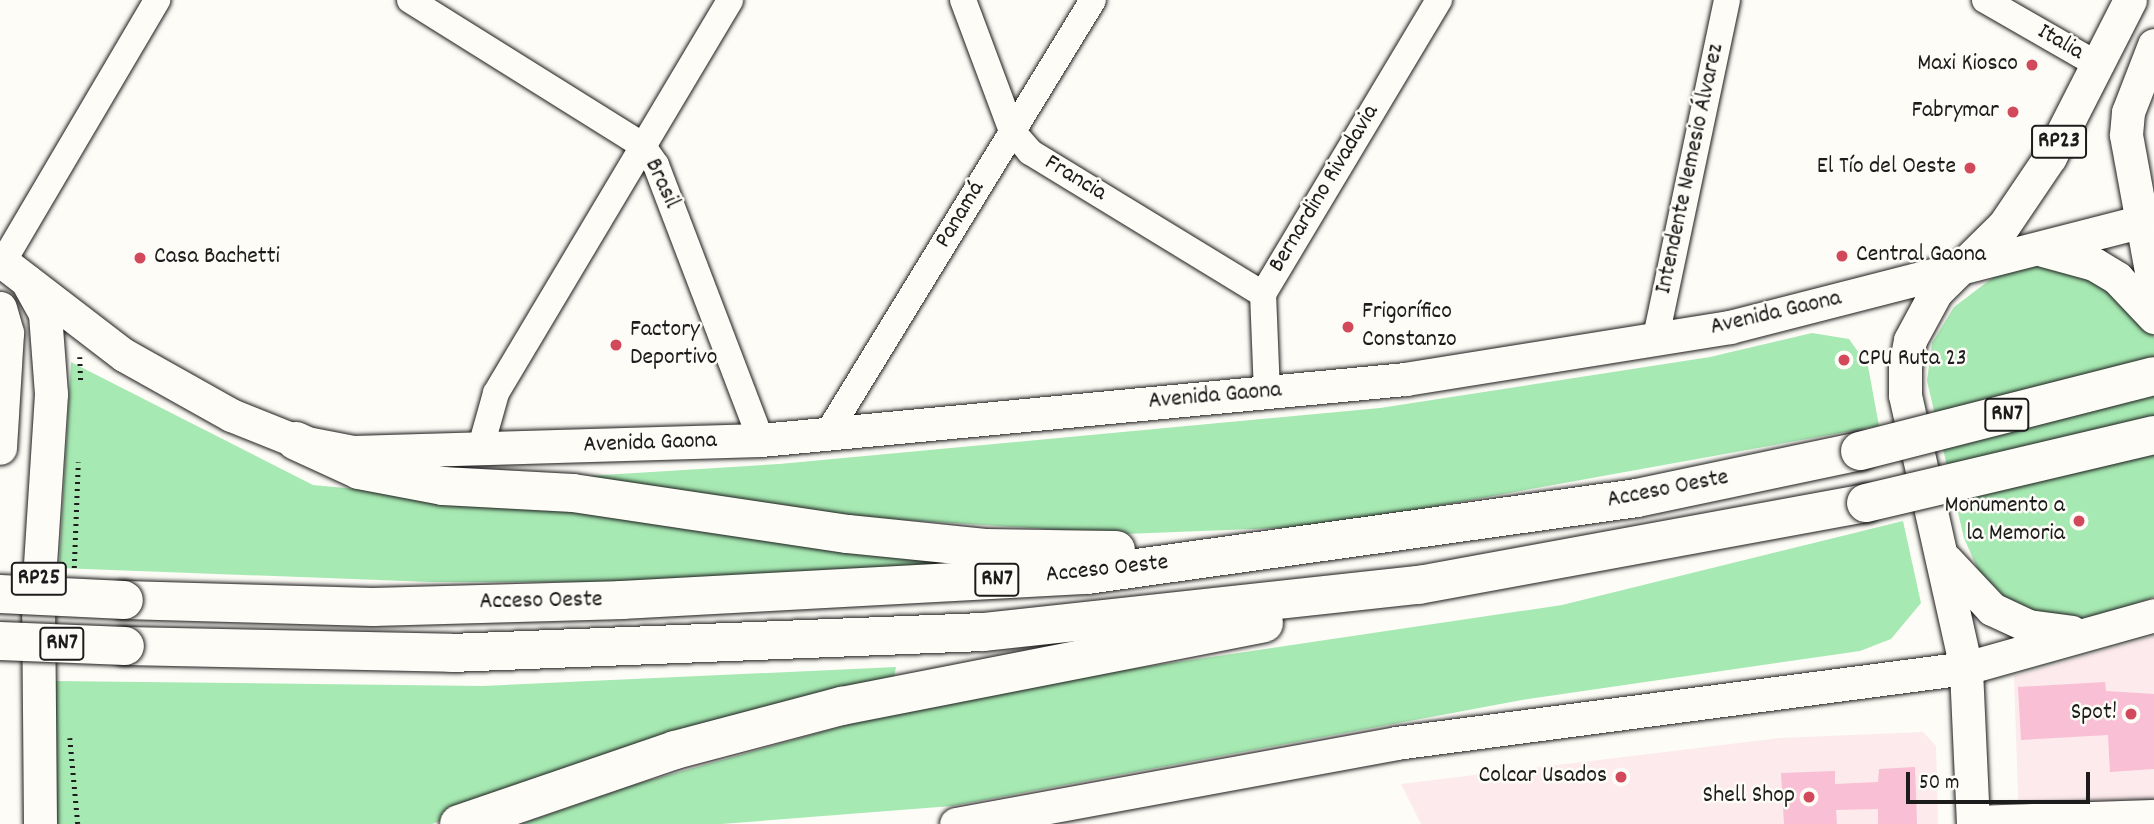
<!DOCTYPE html>
<meta charset="utf-8">
<style>
body{margin:0}
#map{position:relative;width:2154px;height:824px;overflow:hidden;background:#fdfcf7;font-family:Dekko,sans-serif}
div>[style]{position:absolute}
.built>*{inset:0;background:#fceaed}
.green>*{inset:0;background:#a7e9b3}
.building>*{inset:0;background:#f8bfd5}
.path>*{height:4.5px;margin-top:-2.25px;transform-origin:0;background:repeating-linear-gradient(90deg,#1c1c1c 0 2px,transparent 0 7px)}
.roads{filter:drop-shadow(0 0 2px #1c1c1c) drop-shadow(0 0 2px #1c1c1c)}
.minor>*{height:26px;margin:-13px;padding:0 13px;transform-origin:13px;border-radius:13px;background:#fdfcf7}
.major>*{height:33px;margin:-16.5px;padding:0 16.5px;transform-origin:16.5px;border-radius:16.5px;background:#fdfcf7}
.highway>*{height:38px;margin:-19px;padding:0 19px;transform-origin:19px;border-radius:19px;background:#fdfcf7}
.bridges{filter:drop-shadow(0 0 2px #1c1c1c) drop-shadow(0 0 2px #1c1c1c)}
.highway-bridge>*{height:38px;margin:-19px;padding:0 19px;transform-origin:19px;border-radius:19px;background:#fdfcf7}
.dots>*{width:19px;height:19px;translate:-50% -50%;box-sizing:border-box;border:4px solid #fdfcf7;border-radius:50%}
span{translate:-50% -50%;white-space:nowrap;text-align:center;line-height:1.15;-webkit-text-stroke:5px #fdfcf7;paint-order:stroke}
.shield-label span{padding:2px 5px;background:#fdfcf7;border:2px solid;border-radius:5px;-webkit-text-stroke-width:0}
.shield-label{font-size:23px;color:#1c1c1c;font-weight:700}
.street-label{font-size:24px;color:#1c1c1c}
.poi-label{font-size:24px;color:#1c1c1c}
.right{translate:-100% -50%;text-align:right}
.left{translate:0 -50%;text-align:left}
.scale{position:absolute;left:1906px;top:772px;width:184px;height:32px;box-sizing:border-box;border:4px solid #1c1c1c;border-top:0;padding-left:9px;font-size:21px;line-height:24px;white-space:nowrap;color:#1c1c1c;-webkit-text-stroke:5px #fdfcf7;paint-order:stroke}
</style>
<div id="map">
<div class="built">
<div style="clip-path:polygon(2154px 636px,2154px 824px,2019px 824px,2014px 676px)"></div>
<div style="clip-path:polygon(1923px 732px,1936px 746px,1938px 824px,1421px 824px,1401px 784px,1781px 738px)"></div>
</div>
<div class="green">
<div style="clip-path:polygon(2038px 262px,2081px 267px,2150px 328px,2154px 338px,2154px 597px,2078px 624px,2011px 604px,1978px 570px,1964px 538px,1927px 381px,1932px 343px,1954px 307px,1999px 273px)"></div>
<div style="clip-path:polygon(1812px 333px,1849px 339px,1868px 366px,1879px 426px,1327px 526px,1125px 534px,859px 517px,587px 476px,779px 464px,1380px 408px,1710px 357px)"></div>
<div style="clip-path:polygon(71px 362px,313px 485px,560px 508px,956px 559px,956px 565px,640px 582px,432px 582px,59px 568px)"></div>
<div style="clip-path:polygon(1903px 521px,1921px 603px,1891px 639px,1860px 651px,1528px 699px,952px 806px,722px 824px,521px 824px,633px 785px,893px 712px,1036px 683px,1562px 605px)"></div>
<div style="clip-path:polygon(896px 667px,894px 677px,640px 749px,432px 824px,57px 824px,53px 681px,483px 686px)"></div>
</div>
<div class="building">
<div style="clip-path:polygon(2105px 682px,2106px 691px,2154px 694px,2154px 769px,2110px 772px,2108px 735px,2021px 740px,2018px 687px)"></div>
<div style="clip-path:polygon(1915px 767px,1917px 824px,1878px 824px,1878px 809px,1836px 810px,1837px 824px,1784px 824px,1781px 773px,1835px 771px,1835px 784px,1878px 782px,1879px 769px)"></div>
</div>
<div class="path">
<div style="left:80px;top:357px;width:26px;rotate:88deg"></div>
<div style="left:74px;top:568px;width:106px;rotate:-87.8deg"></div>
<div style="left:70px;top:738px;width:86px;rotate:84.7deg"></div>
</div>
<div class="roads">
<div class="minor">
<div style="left:410px;top:0;width:274px;rotate:32deg"></div>
<div style="left:642px;top:145px;width:24px;rotate:55deg"></div>
<div style="left:656px;top:165px;width:294px;rotate:69.1deg"></div>
<div style="left:963px;top:0;width:140px;rotate:69.5deg"></div>
<div style="left:1012px;top:131px;width:28px;rotate:49deg"></div>
<div style="left:1030px;top:152px;width:273px;rotate:31.4deg"></div>
<div style="left:1985px;top:0;width:133px;rotate:29.9deg"></div>
<div style="left:0;top:267px;width:310px;rotate:-59.5deg"></div>
<div style="left:1656px;top:337px;width:344px;rotate:-78.1deg"></div>
<div style="left:1267px;top:393px;width:99px;rotate:-92.3deg"></div>
<div style="left:1263px;top:294px;width:343px;rotate:-59.1deg"></div>
<div style="left:829px;top:431px;width:505px;rotate:-58.51deg"></div>
<div style="left:480px;top:450px;width:59px;rotate:-74.3deg"></div>
<div style="left:496px;top:393px;width:457px;rotate:-59.2deg"></div>
<div style="left:1972px;top:819px;width:182px;rotate:-1.9deg"></div>
</div>
<div class="major">
<div style="left:2154px;top:45px;width:72px;rotate:111.2deg"></div>
<div style="left:2128px;top:112px;width:23px;rotate:95deg"></div>
<div style="left:2126px;top:135px;width:155px;rotate:79.6deg"></div>
<div style="left:2043px;top:250px;width:53px;rotate:15.4deg"></div>
<div style="left:2094px;top:264px;width:27px;rotate:31deg"></div>
<div style="left:2117px;top:278px;width:54px;rotate:46.5deg"></div>
<div style="left:0;top:260px;width:156px;rotate:37.5deg"></div>
<div style="left:124px;top:355px;width:123px;rotate:29.3deg"></div>
<div style="left:231px;top:415px;width:70px;rotate:21.8deg"></div>
<div style="left:296px;top:441px;width:58px;rotate:10.9deg"></div>
<div style="left:353px;top:452px;width:408px;rotate:-1.7deg"></div>
<div style="left:761px;top:440px;width:647px;rotate:-5.41deg"></div>
<div style="left:1405px;top:379px;width:329px;rotate:-9.1deg"></div>
<div style="left:1730px;top:327px;width:421px;rotate:-14.4deg"></div>
<div style="left:27px;top:281px;width:38px;rotate:61deg"></div>
<div style="left:45px;top:314px;width:80px;rotate:85.7deg"></div>
<div style="left:51px;top:394px;width:201px;rotate:93.7deg"></div>
<div style="left:38px;top:595px;width:229px;rotate:89.5deg"></div>
<div style="left:0;top:308px;width:26px;rotate:74deg"></div>
<div style="left:7px;top:333px;width:115px;rotate:93.5deg"></div>
<div style="left:1946px;top:560px;width:67px;rotate:46.8deg"></div>
<div style="left:1992px;top:609px;width:40px;rotate:25deg"></div>
<div style="left:2028px;top:626px;width:44px;rotate:7.8deg"></div>
<div style="left:956px;top:824px;width:447px;rotate:-10.4deg"></div>
<div style="left:1396px;top:743px;width:575px;rotate:-7.5deg"></div>
<div style="left:1966px;top:668px;width:195px;rotate:-15.7deg"></div>
<div style="left:1973px;top:824px;width:156px;rotate:-92.6deg"></div>
<div style="left:1966px;top:668px;width:280px;rotate:-102.6deg"></div>
<div style="left:1905px;top:395px;width:29px;rotate:-90deg"></div>
<div style="left:1905px;top:366px;width:26px;rotate:-79deg"></div>
<div style="left:1910px;top:340px;width:55px;rotate:-61.6deg"></div>
<div style="left:1936px;top:292px;width:95px;rotate:-44.6deg"></div>
<div style="left:2004px;top:225px;width:82px;rotate:-55.9deg"></div>
<div style="left:2050px;top:157px;width:176px;rotate:-63deg"></div>
</div>
<div class="highway">
<div style="left:296px;top:441px;width:69px;rotate:24.7deg"></div>
<div style="left:359px;top:470px;width:86px;rotate:10.8deg"></div>
<div style="left:443px;top:486px;width:130px;rotate:3.1deg"></div>
<div style="left:573px;top:493px;width:278px;rotate:8.5deg"></div>
<div style="left:848px;top:534px;width:140px;rotate:5.8deg"></div>
<div style="left:987px;top:548px;width:129px;rotate:0.9deg"></div>
<div style="left:124px;top:600px;width:249px;rotate:1.6deg"></div>
<div style="left:373px;top:607px;width:249px;rotate:-1.6deg"></div>
<div style="left:622px;top:600px;width:466px;rotate:-3.1deg"></div>
<div style="left:1087px;top:575px;width:555px;rotate:-7.97deg"></div>
<div style="left:1637px;top:498px;width:228px;rotate:-11.9deg"></div>
<div style="left:125px;top:646px;width:326px;rotate:1.2deg"></div>
<div style="left:451px;top:653px;width:532px;rotate:-2.26deg"></div>
<div style="left:983px;top:632px;width:439px;rotate:-6.2deg"></div>
<div style="left:1419px;top:585px;width:454px;rotate:-10.4deg"></div>
<div style="left:459px;top:824px;width:228px;rotate:-18.9deg"></div>
<div style="left:675px;top:750px;width:173px;rotate:-14.8deg"></div>
<div style="left:842px;top:706px;width:430px;rotate:-11.1deg"></div>
</div>
</div>
<div class="bridges">
<div class="highway-bridge">
<div style="left:1860px;top:451px;width:303px;rotate:-14.3deg"></div>
<div style="left:1866px;top:503px;width:296px;rotate:-13.3deg"></div>
<div style="left:0;top:594px;width:124px;rotate:2.8deg"></div>
<div style="left:0;top:641px;width:125px;rotate:2.3deg"></div>
</div>
</div>
<div class="dots">
<div style="left:2032px;top:65px;background:#d1495b"></div>
<div style="left:2013px;top:112px;background:#d1495b"></div>
<div style="left:1970px;top:168px;background:#d1495b"></div>
<div style="left:1842px;top:256px;background:#d1495b"></div>
<div style="left:140px;top:258px;background:#d1495b"></div>
<div style="left:1348px;top:327px;background:#d1495b"></div>
<div style="left:616px;top:345px;background:#d1495b"></div>
<div style="left:1844px;top:360px;background:#d1495b"></div>
<div style="left:2079px;top:521px;background:#d1495b"></div>
<div style="left:2131px;top:714px;background:#d1495b"></div>
<div style="left:1621px;top:777px;background:#d1495b"></div>
<div style="left:1809px;top:797px;background:#d1495b"></div>
</div>
<div class="shield-label">
<span style="left:2059px;top:142px">RP23</span>
<span style="left:2007px;top:415px">RN7</span>
<span style="left:39px;top:579px">RP25</span>
<span style="left:997px;top:580px">RN7</span>
<span style="left:62px;top:644px">RN7</span>
</div>
<div class="street-label">
<span style="left:2060px;top:43px;rotate:30deg">Italia</span>
<span style="left:1691px;top:169px;rotate:-78deg">Intendente Nemesio Álvarez</span>
<span style="left:1075px;top:179px;rotate:31deg">Francia</span>
<span style="left:661px;top:184px;rotate:65deg">Brasil</span>
<span style="left:1325px;top:189px;rotate:-59deg">Bernardino Rivadavia</span>
<span style="left:961px;top:215px;rotate:-59deg">Panamá</span>
<span style="left:1776px;top:314px;rotate:-13deg">Avenida Gaona</span>
<span style="left:1215px;top:397px;rotate:-5deg">Avenida Gaona</span>
<span style="left:650px;top:444px;rotate:-2deg">Avenida Gaona</span>
<span style="left:1668px;top:490px;rotate:-11deg">Acceso Oeste</span>
<span style="left:1107px;top:570px;rotate:-6deg">Acceso Oeste</span>
<span style="left:541px;top:602px;rotate:-1deg">Acceso Oeste</span>
</div>
<div class="poi-label">
<span class="right" style="left:2018px;top:65px">Maxi Kiosco</span>
<span class="right" style="left:1999px;top:112px">Fabrymar</span>
<span class="right" style="left:1956px;top:168px">El Tío del Oeste</span>
<span class="left" style="left:1856px;top:256px">Central Gaona</span>
<span class="left" style="left:154px;top:258px">Casa Bachetti</span>
<span class="left" style="left:1362px;top:327px">Frigorífico<br>Constanzo</span>
<span class="left" style="left:630px;top:345px">Factory<br>Deportivo</span>
<span class="left" style="left:1858px;top:360px">CPU Ruta 23</span>
<span class="right" style="left:2065px;top:521px">Monumento a<br>la Memoria</span>
<span class="right" style="left:2117px;top:714px">Spot!</span>
<span class="right" style="left:1607px;top:777px">Colcar Usados</span>
<span class="right" style="left:1795px;top:797px">Shell Shop</span>
</div>
<div class="scale">50 m</div>
</div>
